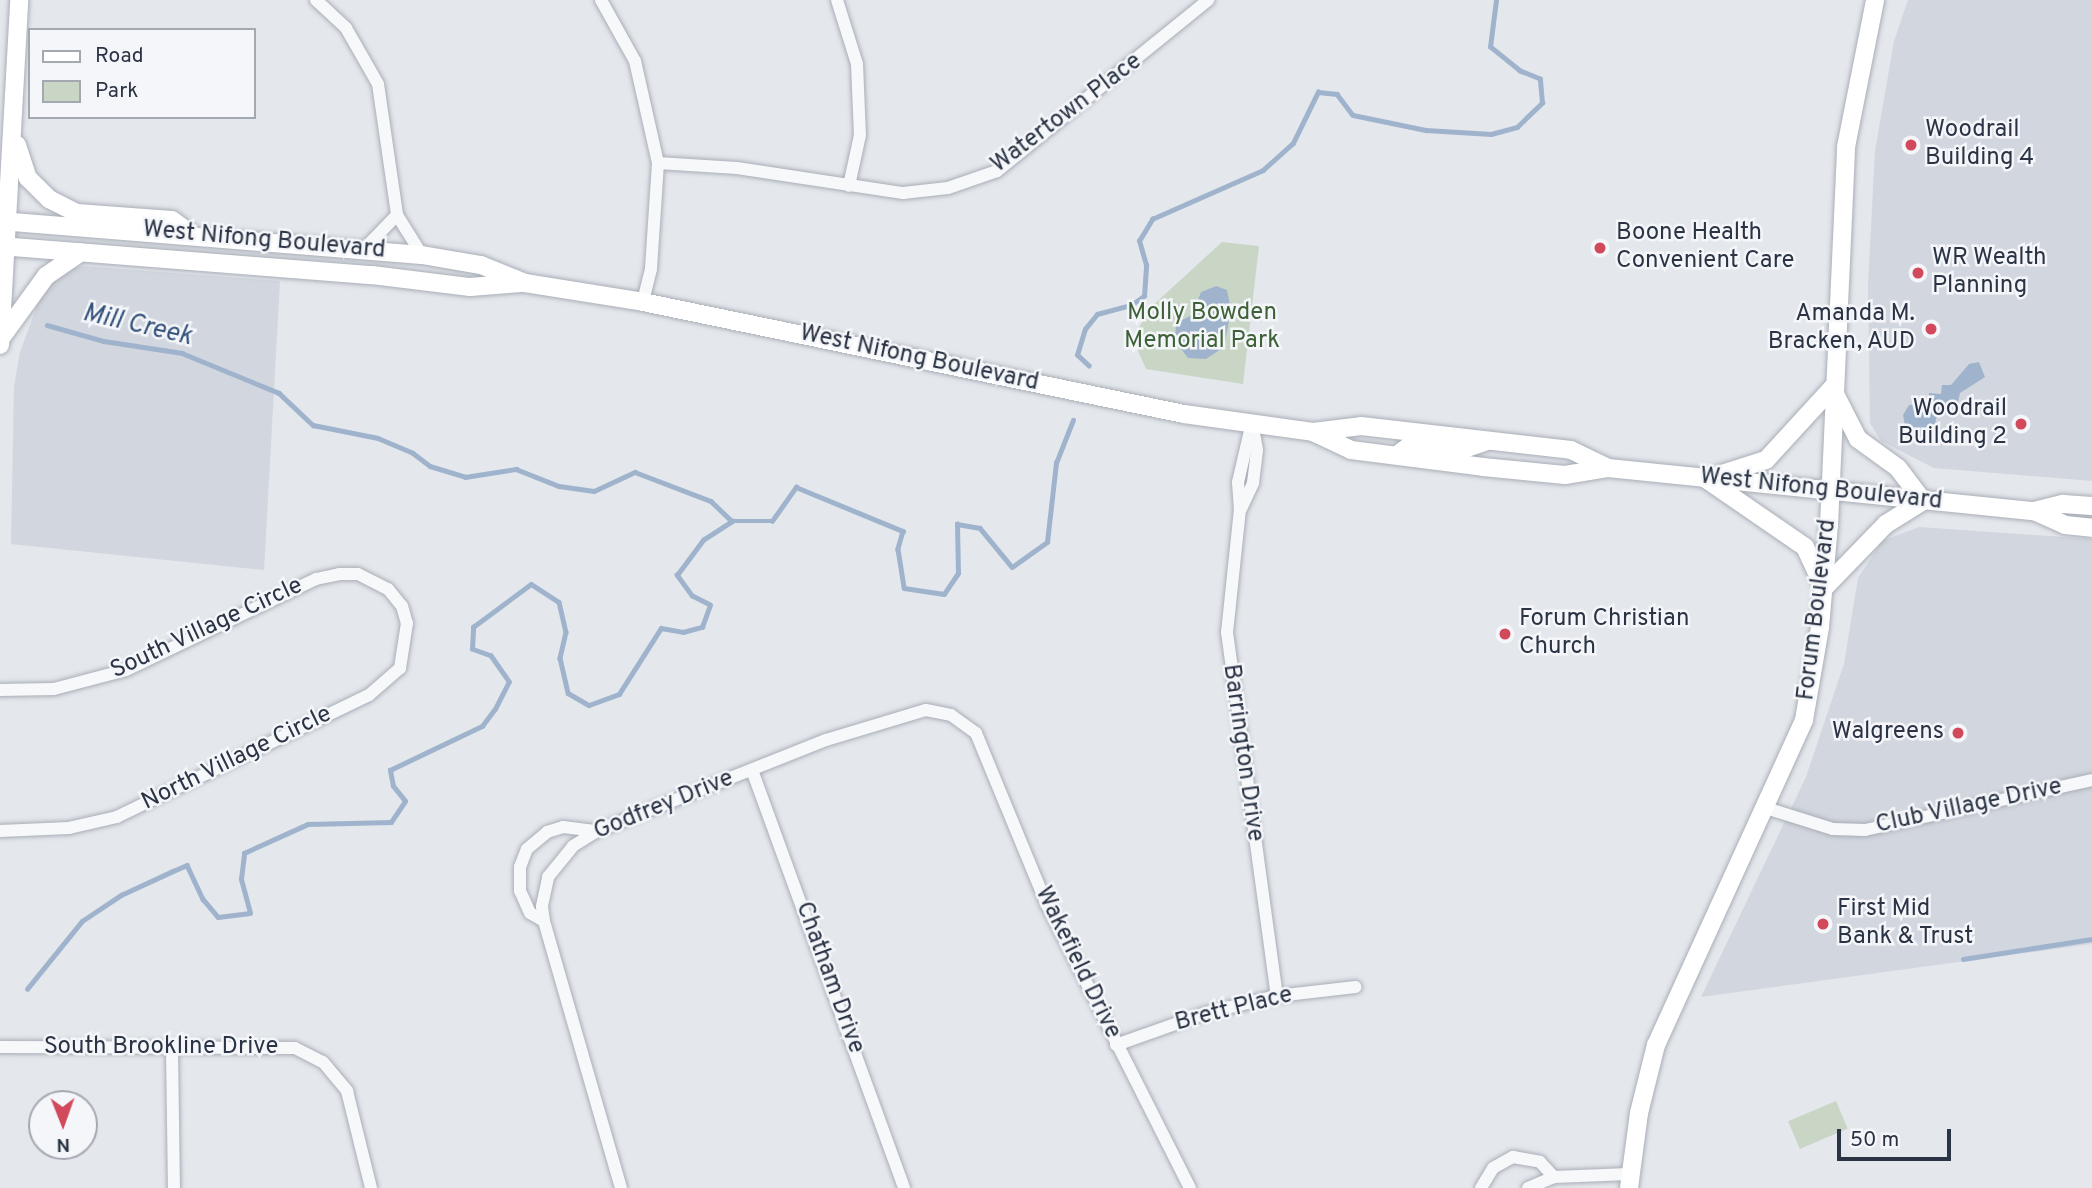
<!DOCTYPE html>
<style>
body{margin:0}
#map{position:relative;width:2092px;height:1188px;overflow:hidden;background:#e4e7ec;font-family:Overpass,sans-serif}
div>[style]{position:absolute}
.built>*{inset:0;background:#d2d6de}
.green>*{inset:0;background:#c9d6c5;transform-origin:0 0}
.water>*{inset:0;background:#9fb4cc}
.stream>*{height:4.5px;margin:-2.25px;padding:0 2.25px;transform-origin:2.25px;border-radius:2.25px;background:#9fb4cc}
.roads{filter:drop-shadow(0 0 2px #a9aeb7) drop-shadow(0 0 2px #a9aeb7)}
.street>*{height:12px;margin:-6px;padding:0 6px;transform-origin:6px;border-radius:6px;background:#f7f8fa}
.secondary>*{height:18px;margin:-9px;padding:0 9px;transform-origin:9px;border-radius:9px;background:#fff}
.dots>*{width:19px;height:19px;translate:-50% -50%;box-sizing:border-box;border:4px solid #f4f6f9;border-radius:50%}
span{translate:-50% -50%;white-space:nowrap;text-align:center;line-height:1.15;-webkit-text-stroke:5px #f4f6f9;paint-order:stroke}
.street-label{font-size:24px;color:#2b3445}
.poi-label{font-size:24px;color:#2b3445}
.left{translate:0 -50%;text-align:left}
.right{translate:-100% -50%;text-align:right}
.park-label{font-size:24px;color:#3f6138}
.water-label{font-size:26px;color:#34527a;font-style:italic}
.legend{position:absolute;left:28px;top:28px;width:228px;height:91px;box-sizing:border-box;background:#f4f6f9;border:2px solid #a4a8b1;margin:0;padding:9px 12px;list-style:none;font-size:21px;color:#2b3445}
.legend li{display:flex;align-items:center;gap:14px;height:35px}
.legend b{width:35px;border:2px solid #a4a8b1}
.north{position:absolute;left:28px;top:1090px;width:70px;height:70px;box-sizing:border-box;background:#f4f6f9;border:2px solid #a4a8b1;border-radius:50%;rotate:179deg;font-size:19px;font-weight:700;line-height:28px;text-align:center;color:#2b3445}
.north::after{content:'';display:block;margin:auto;width:24px;height:32px;background:#d1495b;clip-path:polygon(50% 0,100% 100%,50% 72%,0 100%)}
.scale{position:absolute;left:1837px;top:1129px;width:114px;height:32px;box-sizing:border-box;border:4px solid #2b3445;border-top:0;padding-left:9px;font-size:21px;line-height:24px;white-space:nowrap;color:#2b3445;-webkit-text-stroke:5px #f4f6f9;paint-order:stroke}
</style>
<div id="map">
<div class="built">
<div style="clip-path:polygon(1908px 0,2092px 0,2092px 481px,1934px 468px,1881px 441px,1870px 423px,1868px 285px,1875px 151px,1894px 41px)"></div>
<div style="clip-path:polygon(83px 266px,280px 281px,264px 570px,11px 544px,14px 387px,20px 352px,41px 295px,58px 273px)"></div>
<div style="clip-path:polygon(1919px 527px,2092px 539px,2092px 944px,1701px 997px,1806px 777px,1844px 664px,1858px 578px,1882px 541px)"></div>
</div>
<div class="green">
<div style="clip-path:polygon(1222px 242px,1259px 246px,1243px 384px,1146px 369px,1138px 351px,1137px 331px,1151px 307px)"></div>
<div style="left:1836px;top:1101px;width:30px;height:52px;rotate:67deg"></div>
</div>
<div class="water">
<div style="clip-path:polygon(1216px 286px,1227px 290px,1231px 310px,1224px 347px,1206px 359px,1188px 358px,1175px 341px,1176px 323px,1192px 315px,1201px 292px)"></div>
<div style="clip-path:polygon(1979px 362px,1985px 377px,1960px 393px,1958px 402px,1948px 402px,1947px 414px,1937px 415px,1933px 432px,1916px 437px,1906px 431px,1903px 415px,1909px 405px,1928px 404px,1929px 393px,1941px 394px,1942px 385px,1951px 385px,1969px 364px)"></div>
</div>
<div class="stream">
<div style="left:47px;top:325px;width:59px;rotate:15.7deg"></div>
<div style="left:104px;top:341px;width:79px;rotate:8.7deg"></div>
<div style="left:182px;top:353px;width:105px;rotate:22.4deg"></div>
<div style="left:279px;top:393px;width:47px;rotate:43.3deg"></div>
<div style="left:313px;top:425px;width:66px;rotate:11.3deg"></div>
<div style="left:378px;top:438px;width:38px;rotate:23deg"></div>
<div style="left:413px;top:453px;width:21px;rotate:37deg"></div>
<div style="left:430px;top:466px;width:37px;rotate:17deg"></div>
<div style="left:465px;top:477px;width:52px;rotate:-8.9deg"></div>
<div style="left:516px;top:469px;width:46px;rotate:21.6deg"></div>
<div style="left:559px;top:486px;width:35px;rotate:8deg"></div>
<div style="left:594px;top:491px;width:45px;rotate:-24.9deg"></div>
<div style="left:635px;top:472px;width:81px;rotate:20.9deg"></div>
<div style="left:711px;top:501px;width:29px;rotate:44deg"></div>
<div style="left:732px;top:521px;width:40px"></div>
<div style="left:772px;top:521px;width:42px;rotate:-54.8deg"></div>
<div style="left:796px;top:487px;width:116px;rotate:22.4deg"></div>
<div style="left:903px;top:531px;width:19px;rotate:106deg"></div>
<div style="left:898px;top:549px;width:39px;rotate:81deg"></div>
<div style="left:904px;top:588px;width:40px;rotate:8.5deg"></div>
<div style="left:944px;top:594px;width:25px;rotate:-56deg"></div>
<div style="left:958px;top:573px;width:49px;rotate:-91.2deg"></div>
<div style="left:957px;top:524px;width:23px;rotate:10deg"></div>
<div style="left:980px;top:528px;width:50px;rotate:50.6deg"></div>
<div style="left:1012px;top:567px;width:43px;rotate:-35.5deg"></div>
<div style="left:1047px;top:542px;width:80px;rotate:-83.5deg"></div>
<div style="left:1056px;top:463px;width:46px;rotate:-68.4deg"></div>
<div style="left:1089px;top:366px;width:16px;rotate:-137deg"></div>
<div style="left:1077px;top:355px;width:27px;rotate:-73deg"></div>
<div style="left:1085px;top:329px;width:19px;rotate:-51deg"></div>
<div style="left:1097px;top:314px;width:35px;rotate:-15deg"></div>
<div style="left:1131px;top:305px;width:16px;rotate:-35deg"></div>
<div style="left:1144px;top:296px;width:31px;rotate:-86deg"></div>
<div style="left:1146px;top:265px;width:25px;rotate:-106deg"></div>
<div style="left:1139px;top:241px;width:26px;rotate:-59deg"></div>
<div style="left:1152px;top:219px;width:121px;rotate:-23.8deg"></div>
<div style="left:1263px;top:170px;width:40px;rotate:-42deg"></div>
<div style="left:1293px;top:143px;width:57px;rotate:-63.9deg"></div>
<div style="left:1318px;top:92px;width:19px;rotate:6deg"></div>
<div style="left:1337px;top:94px;width:26px;rotate:53deg"></div>
<div style="left:1353px;top:115px;width:75px;rotate:11.6deg"></div>
<div style="left:1426px;top:130px;width:65px;rotate:3.5deg"></div>
<div style="left:1491px;top:134px;width:27px;rotate:-15deg"></div>
<div style="left:1517px;top:127px;width:35px;rotate:-44deg"></div>
<div style="left:1542px;top:103px;width:24px;rotate:-95deg"></div>
<div style="left:1540px;top:79px;width:22px;rotate:-158deg"></div>
<div style="left:1520px;top:71px;width:38px;rotate:-141deg"></div>
<div style="left:1490px;top:47px;width:47px;rotate:-82.7deg"></div>
<div style="left:1963px;top:959px;width:131px;rotate:-8.8deg"></div>
<div style="left:27px;top:989px;width:87px;rotate:-51deg"></div>
<div style="left:82px;top:921px;width:47px;rotate:-33.7deg"></div>
<div style="left:121px;top:895px;width:57px;rotate:-24.8deg"></div>
<div style="left:173px;top:871px;width:15px;rotate:-23deg"></div>
<div style="left:187px;top:865px;width:38px;rotate:65deg"></div>
<div style="left:203px;top:899px;width:23px;rotate:50deg"></div>
<div style="left:218px;top:917px;width:32px;rotate:-7deg"></div>
<div style="left:250px;top:913px;width:35px;rotate:-105deg"></div>
<div style="left:241px;top:879px;width:26px;rotate:-83deg"></div>
<div style="left:244px;top:853px;width:70px;rotate:-24.4deg"></div>
<div style="left:308px;top:824px;width:83px;rotate:-1.4deg"></div>
<div style="left:391px;top:822px;width:25px;rotate:-56deg"></div>
<div style="left:405px;top:801px;width:19px;rotate:-129deg"></div>
<div style="left:393px;top:786px;width:16px;rotate:-101deg"></div>
<div style="left:390px;top:770px;width:102px;rotate:-25.6deg"></div>
<div style="left:482px;top:726px;width:21px;rotate:-53deg"></div>
<div style="left:495px;top:709px;width:30px;rotate:-63deg"></div>
<div style="left:509px;top:682px;width:32px;rotate:-125deg"></div>
<div style="left:491px;top:656px;width:20px;rotate:-160deg"></div>
<div style="left:472px;top:649px;width:22px;rotate:-87deg"></div>
<div style="left:473px;top:627px;width:72px;rotate:-36.6deg"></div>
<div style="left:531px;top:584px;width:33px;rotate:33deg"></div>
<div style="left:559px;top:602px;width:31px;rotate:77deg"></div>
<div style="left:566px;top:632px;width:27px;rotate:103deg"></div>
<div style="left:560px;top:658px;width:36px;rotate:77deg"></div>
<div style="left:568px;top:693px;width:24px;rotate:30deg"></div>
<div style="left:589px;top:705px;width:32px;rotate:-20deg"></div>
<div style="left:619px;top:694px;width:78px;rotate:-57.5deg"></div>
<div style="left:661px;top:628px;width:22px;rotate:10deg"></div>
<div style="left:683px;top:632px;width:20px;rotate:-15deg"></div>
<div style="left:702px;top:627px;width:23px;rotate:-70deg"></div>
<div style="left:710px;top:605px;width:20px;rotate:-153deg"></div>
<div style="left:692px;top:596px;width:26px;rotate:-126deg"></div>
<div style="left:677px;top:575px;width:44px;rotate:-53.4deg"></div>
<div style="left:703px;top:540px;width:35px;rotate:-33deg"></div>
</div>
<div class="roads">
<div class="street">
<div style="left:316px;top:0;width:41px;rotate:43deg"></div>
<div style="left:346px;top:28px;width:64px;rotate:60.3deg"></div>
<div style="left:378px;top:84px;width:132px;rotate:81.7deg"></div>
<div style="left:397px;top:215px;width:47px;rotate:58deg"></div>
<div style="left:601px;top:0;width:70px;rotate:60.9deg"></div>
<div style="left:635px;top:61px;width:105px;rotate:77.3deg"></div>
<div style="left:658px;top:163px;width:106px;rotate:93.8deg"></div>
<div style="left:651px;top:269px;width:34px;rotate:104deg"></div>
<div style="left:837px;top:0;width:67px;rotate:72.6deg"></div>
<div style="left:857px;top:64px;width:71px;rotate:87.6deg"></div>
<div style="left:860px;top:135px;width:52px;rotate:102.2deg"></div>
<div style="left:658px;top:163px;width:79px;rotate:3.6deg"></div>
<div style="left:737px;top:168px;width:168px;rotate:8.6deg"></div>
<div style="left:903px;top:193px;width:45px;rotate:-6.3deg"></div>
<div style="left:948px;top:188px;width:52px;rotate:-19.1deg"></div>
<div style="left:997px;top:171px;width:272px;rotate:-39deg"></div>
<div style="left:363px;top:250px;width:49px;rotate:-45.8deg"></div>
<div style="left:1252px;top:422px;width:62px;rotate:103.1deg"></div>
<div style="left:1238px;top:482px;width:27px;rotate:86deg"></div>
<div style="left:1240px;top:509px;width:124px;rotate:96deg"></div>
<div style="left:1227px;top:632px;width:367px;rotate:82.2deg"></div>
<div style="left:1241px;top:509px;width:29px;rotate:-65deg"></div>
<div style="left:1253px;top:483px;width:33px;rotate:-83deg"></div>
<div style="left:1257px;top:450px;width:28px;rotate:-100deg"></div>
<div style="left:0;top:690px;width:54px;rotate:-1.1deg"></div>
<div style="left:54px;top:689px;width:74px;rotate:-14.8deg"></div>
<div style="left:126px;top:670px;width:211px;rotate:-25.6deg"></div>
<div style="left:316px;top:579px;width:24px;rotate:-12deg"></div>
<div style="left:339px;top:574px;width:19px"></div>
<div style="left:358px;top:574px;width:34px;rotate:27deg"></div>
<div style="left:388px;top:589px;width:22px;rotate:51deg"></div>
<div style="left:402px;top:606px;width:18px;rotate:74deg"></div>
<div style="left:407px;top:623px;width:46px;rotate:98.8deg"></div>
<div style="left:400px;top:668px;width:41px;rotate:138.9deg"></div>
<div style="left:369px;top:695px;width:280px;rotate:154.2deg"></div>
<div style="left:117px;top:817px;width:49px;rotate:167.1deg"></div>
<div style="left:69px;top:828px;width:69px;rotate:177.5deg"></div>
<div style="left:752px;top:770px;width:445px;rotate:70deg"></div>
<div style="left:1766px;top:808px;width:70px;rotate:17.4deg"></div>
<div style="left:1833px;top:829px;width:32px;rotate:2deg"></div>
<div style="left:1865px;top:830px;width:232px;rotate:-12.4deg"></div>
<div style="left:544px;top:921px;width:16px;rotate:-150deg"></div>
<div style="left:530px;top:913px;width:24px;rotate:-114deg"></div>
<div style="left:520px;top:891px;width:24px;rotate:-90deg"></div>
<div style="left:520px;top:867px;width:19px;rotate:-69deg"></div>
<div style="left:527px;top:849px;width:26px;rotate:-40deg"></div>
<div style="left:547px;top:832px;width:17px;rotate:-17deg"></div>
<div style="left:563px;top:827px;width:34px;rotate:7deg"></div>
<div style="left:1116px;top:1045px;width:96px;rotate:-19.6deg"></div>
<div style="left:1206px;top:1013px;width:73px;rotate:-13.5deg"></div>
<div style="left:1277px;top:996px;width:79px;rotate:-6.6deg"></div>
<div style="left:0;top:1047px;width:295px;rotate:0.2deg"></div>
<div style="left:295px;top:1048px;width:31px;rotate:27deg"></div>
<div style="left:323px;top:1062px;width:38px;rotate:50deg"></div>
<div style="left:347px;top:1091px;width:100px;rotate:76.1deg"></div>
<div style="left:172px;top:1049px;width:139px;rotate:89.2deg"></div>
<div style="left:621px;top:1188px;width:278px;rotate:-106.1deg"></div>
<div style="left:544px;top:921px;width:15px;rotate:-98deg"></div>
<div style="left:542px;top:906px;width:30px;rotate:-78deg"></div>
<div style="left:548px;top:877px;width:40px;rotate:-51deg"></div>
<div style="left:573px;top:846px;width:28px;rotate:-32deg"></div>
<div style="left:597px;top:831px;width:246px;rotate:-21.7deg"></div>
<div style="left:826px;top:740px;width:104px;rotate:-16.7deg"></div>
<div style="left:926px;top:710px;width:25px;rotate:11deg"></div>
<div style="left:951px;top:715px;width:31px;rotate:36deg"></div>
<div style="left:976px;top:733px;width:186px;rotate:67.6deg"></div>
<div style="left:1047px;top:905px;width:317px;rotate:63.2deg"></div>
<div style="left:1481px;top:1188px;width:23px;rotate:-59deg"></div>
<div style="left:1493px;top:1168px;width:23px;rotate:-29deg"></div>
<div style="left:1513px;top:1157px;width:27px;rotate:10deg"></div>
<div style="left:1540px;top:1162px;width:21px;rotate:47deg"></div>
<div style="left:1528px;top:1188px;width:28px;rotate:-23deg"></div>
<div style="left:1554px;top:1177px;width:75px;rotate:-2.3deg"></div>
</div>
<div class="secondary">
<div style="left:17px;top:145px;width:35px;rotate:72deg"></div>
<div style="left:28px;top:178px;width:30px;rotate:45deg"></div>
<div style="left:49px;top:199px;width:31px;rotate:27deg"></div>
<div style="left:77px;top:213px;width:95px;rotate:4.2deg"></div>
<div style="left:172px;top:220px;width:22px;rotate:36deg"></div>
<div style="left:0;top:221px;width:423px;rotate:4.6deg"></div>
<div style="left:422px;top:255px;width:60px;rotate:9.6deg"></div>
<div style="left:481px;top:265px;width:48px;rotate:22.2deg"></div>
<div style="left:525px;top:283px;width:120px;rotate:9.1deg"></div>
<div style="left:643px;top:302px;width:552px;rotate:11.7deg"></div>
<div style="left:1184px;top:414px;width:130px;rotate:7.9deg"></div>
<div style="left:1313px;top:432px;width:48px;rotate:-7.1deg"></div>
<div style="left:1361px;top:426px;width:211px;rotate:6.5deg"></div>
<div style="left:1571px;top:450px;width:41px;rotate:25.9deg"></div>
<div style="left:0;top:246px;width:373px;rotate:4.5deg"></div>
<div style="left:372px;top:275px;width:99px;rotate:7deg"></div>
<div style="left:470px;top:287px;width:51px;rotate:-4.5deg"></div>
<div style="left:1px;top:338px;width:77px;rotate:-54deg"></div>
<div style="left:46px;top:276px;width:42px;rotate:-34.4deg"></div>
<div style="left:0;top:345px;width:346px;rotate:-86.8deg"></div>
<div style="left:1832px;top:388px;width:57px;rotate:63deg"></div>
<div style="left:1858px;top:439px;width:49px;rotate:35.9deg"></div>
<div style="left:1898px;top:468px;width:41px;rotate:52.9deg"></div>
<div style="left:1923px;top:501px;width:44px;rotate:148.1deg"></div>
<div style="left:1886px;top:524px;width:89px;rotate:134.1deg"></div>
<div style="left:1824px;top:588px;width:45px;rotate:-114.9deg"></div>
<div style="left:1805px;top:547px;width:120px;rotate:-145.5deg"></div>
<div style="left:1706px;top:479px;width:63px;rotate:-17.6deg"></div>
<div style="left:1766px;top:460px;width:98px;rotate:-47.5deg"></div>
<div style="left:1313px;top:432px;width:42px;rotate:25.3deg"></div>
<div style="left:1351px;top:450px;width:133px;rotate:7.3deg"></div>
<div style="left:1483px;top:467px;width:82px;rotate:5.6deg"></div>
<div style="left:1565px;top:475px;width:44px;rotate:-9.2deg"></div>
<div style="left:1608px;top:468px;width:428px;rotate:5.8deg"></div>
<div style="left:2034px;top:511px;width:34px;rotate:24deg"></div>
<div style="left:2065px;top:525px;width:27px;rotate:6deg"></div>
<div style="left:1401px;top:452px;width:9px;rotate:-36deg"></div>
<div style="left:1408px;top:447px;width:50px;rotate:4.6deg"></div>
<div style="left:1458px;top:451px;width:28px;rotate:-19deg"></div>
<div style="left:2034px;top:511px;width:30px;rotate:-14deg"></div>
<div style="left:2063px;top:504px;width:29px;rotate:4deg"></div>
<div style="left:1629px;top:1188px;width:76px;rotate:-82.4deg"></div>
<div style="left:1639px;top:1113px;width:70px;rotate:-76deg"></div>
<div style="left:1656px;top:1045px;width:357px;rotate:-65.5deg"></div>
<div style="left:1804px;top:720px;width:94px;rotate:-80.2deg"></div>
<div style="left:1820px;top:627px;width:102px;rotate:-85deg"></div>
<div style="left:1829px;top:525px;width:378px;rotate:-87.4deg"></div>
<div style="left:1846px;top:147px;width:150px;rotate:-78.8deg"></div>
</div>
</div>
<div class="dots">
<div style="left:1911px;top:145px;background:#d1495b"></div>
<div style="left:1600px;top:248px;background:#d1495b"></div>
<div style="left:1918px;top:273px;background:#d1495b"></div>
<div style="left:1931px;top:329px;background:#d1495b"></div>
<div style="left:2021px;top:424px;background:#d1495b"></div>
<div style="left:1505px;top:634px;background:#d1495b"></div>
<div style="left:1958px;top:733px;background:#d1495b"></div>
<div style="left:1823px;top:924px;background:#d1495b"></div>
</div>
<div class="street-label">
<span style="left:1067px;top:114px;rotate:-37deg">Watertown Place</span>
<span style="left:264px;top:241px;rotate:5deg">West Nifong Boulevard</span>
<span style="left:919px;top:359px;rotate:12deg">West Nifong Boulevard</span>
<span style="left:1821px;top:490px;rotate:6deg">West Nifong Boulevard</span>
<span style="left:1818px;top:610px;rotate:-83deg">Forum Boulevard</span>
<span style="left:207px;top:629px;rotate:-25deg">South Village Circle</span>
<span style="left:1242px;top:753px;rotate:82deg">Barrington Drive</span>
<span style="left:237px;top:759px;rotate:-26deg">North Village Circle</span>
<span style="left:664px;top:806px;rotate:-22deg">Godfrey Drive</span>
<span style="left:1969px;top:807px;rotate:-12deg">Club Village Drive</span>
<span style="left:1077px;top:963px;rotate:64deg">Wakefield Drive</span>
<span style="left:829px;top:978px;rotate:70deg">Chatham Drive</span>
<span style="left:1234px;top:1010px;rotate:-14deg">Brett Place</span>
<span style="left:161px;top:1048px">South Brookline Drive</span>
</div>
<div class="poi-label">
<span class="left" style="left:1925px;top:145px">Woodrail<br>Building 4</span>
<span class="left" style="left:1616px;top:248px">Boone Health<br>Convenient Care</span>
<span class="left" style="left:1932px;top:273px">WR Wealth<br>Planning</span>
<span class="right" style="left:1915px;top:329px">Amanda M.<br>Bracken, AUD</span>
<span class="right" style="left:2007px;top:424px">Woodrail<br>Building 2</span>
<span class="left" style="left:1519px;top:634px">Forum Christian<br>Church</span>
<span class="right" style="left:1944px;top:733px">Walgreens</span>
<span class="left" style="left:1837px;top:924px">First Mid<br>Bank &amp; Trust</span>
</div>
<div class="park-label">
<span style="left:1202px;top:328px">Molly Bowden<br>Memorial Park</span>
</div>
<div class="water-label">
<span style="left:137px;top:326px;rotate:13deg">Mill Creek</span>
</div>
<ul class="legend">
<li><b style="height:9px;background:#fff"></b>Road</li>
<li><b style="height:19px;background:#c9d6c5"></b>Park</li>
</ul>
<div class="north">N</div>
<div class="scale">50 m</div>
</div>
